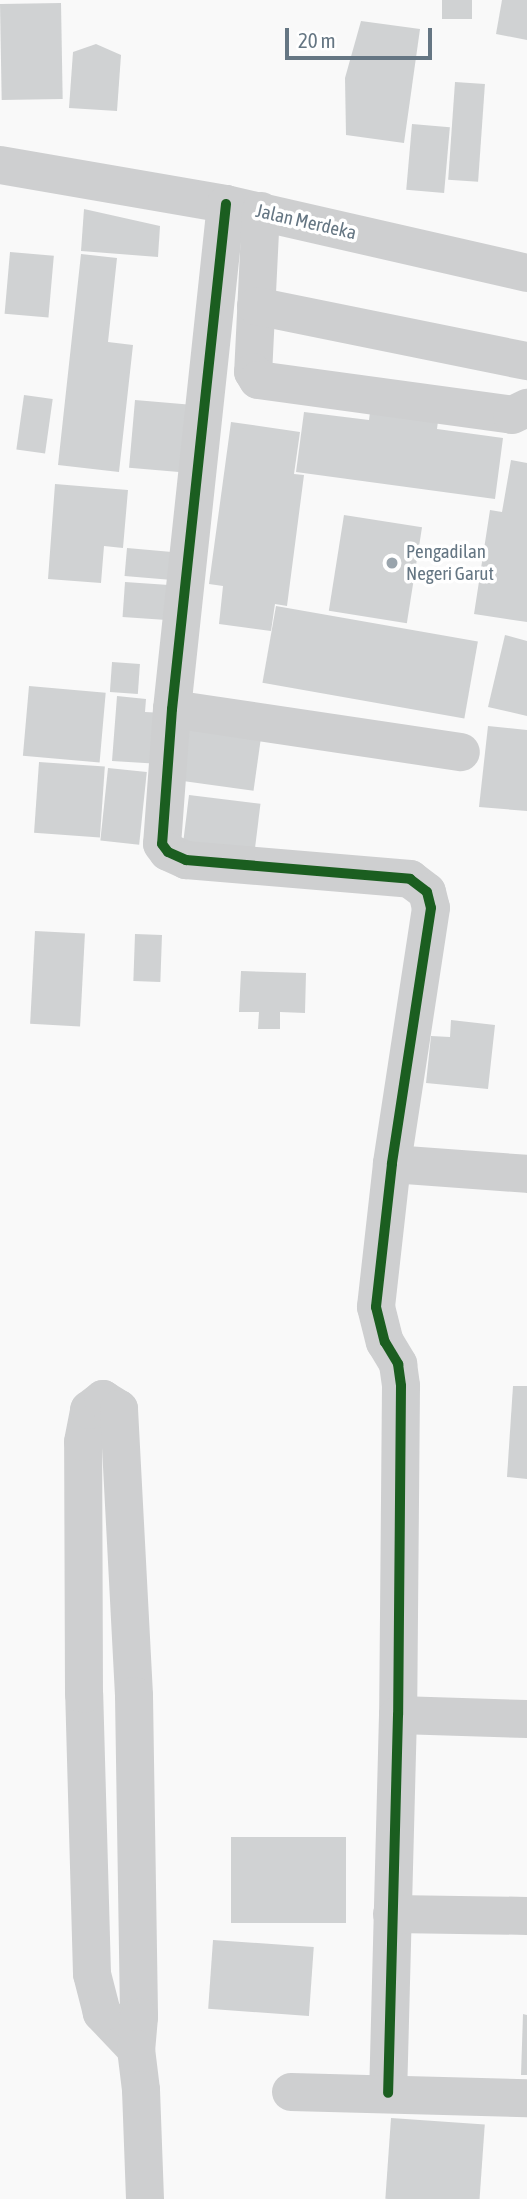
<!DOCTYPE html>
<style>
body{margin:0}
#map{position:relative;width:527px;height:2199px;overflow:hidden;background:#f9f9f9;font-family:"Asap Condensed",sans-serif}
div>[style]{position:absolute}
.building>*{inset:0;background:#d0d2d3;transform-origin:0 0}
.minor>*{height:38px;margin:-19px;padding:0 19px;transform-origin:19px;border-radius:19px;background:#cecfd0}
.cycleway>*{height:10px;margin:-5px;padding:0 5px;transform-origin:5px;border-radius:5px;background:#1b5e20}
.dots>*{width:19px;height:19px;translate:-50% -50%;box-sizing:border-box;border:4px solid #fff;border-radius:50%}
span{translate:-50% -50%;white-space:nowrap;text-align:center;line-height:1.15;-webkit-text-stroke:7px #fff;paint-order:stroke}
.street-label{font-size:19px;color:#657683}
.poi-label{font-size:19px;color:#657683}
.left{translate:0 -50%;text-align:left}
.scale{position:absolute;left:285px;top:28px;width:147px;height:32px;box-sizing:border-box;border:4px solid #657683;border-top:0;padding-left:9px;font-size:21px;line-height:24px;white-space:nowrap;color:#657683;-webkit-text-stroke:5px #fff;paint-order:stroke}
</style>
<div id="map">
<div class="building">
<div style="left:442px;top:0;width:30px;height:19px"></div>
<div style="clip-path:polygon(502px 0,527px 0,527px 40px,496px 34px)"></div>
<div style="left:61px;top:3px;width:96px;height:61px;rotate:89deg"></div>
<div style="clip-path:polygon(361px 21px,420px 29px,404px 143px,346px 135px,345px 78px)"></div>
<div style="clip-path:polygon(96px 44px,121px 55px,117px 111px,69px 108px,73px 52px)"></div>
<div style="left:455px;top:82px;width:30px;height:98px;rotate:4deg"></div>
<div style="left:412px;top:124px;width:38px;height:66px;rotate:5deg"></div>
<div style="clip-path:polygon(84px 209px,160px 226px,158px 257px,81px 251px)"></div>
<div style="left:10px;top:252px;width:44px;height:62px;rotate:5deg"></div>
<div style="clip-path:polygon(81px 254px,117px 258px,108px 342px,133px 345px,119px 472px,58px 465px)"></div>
<div style="left:24px;top:395px;width:29px;height:55px;rotate:8deg"></div>
<div style="clip-path:polygon(372px 397px,440px 406px,437px 429px,503px 438px,495px 499px,296px 472px,304px 412px,369px 420px)"></div>
<div style="left:135px;top:400px;width:53px;height:68px;rotate:5deg"></div>
<div style="clip-path:polygon(231px 422px,300px 432px,294px 474px,304px 475px,287px 606px,275px 604px,271px 631px,219px 624px,223px 586px,209px 584px)"></div>
<div style="clip-path:polygon(511px 460px,527px 463px,527px 622px,474px 614px,490px 510px,502px 512px)"></div>
<div style="clip-path:polygon(55px 484px,128px 490px,123px 548px,104px 546px,101px 583px,48px 579px)"></div>
<div style="left:344px;top:515px;width:79px;height:97px;rotate:9deg"></div>
<div style="left:127px;top:548px;width:48px;height:28px;rotate:5deg"></div>
<div style="left:125px;top:582px;width:44px;height:35px;rotate:4deg"></div>
<div style="left:276px;top:606px;width:205px;height:78px;rotate:10deg"></div>
<div style="clip-path:polygon(505px 635px,527px 641px,527px 716px,488px 707px)"></div>
<div style="left:112px;top:662px;width:28px;height:30px;rotate:4deg"></div>
<div style="left:29px;top:686px;width:77px;height:70px;rotate:5deg"></div>
<div style="clip-path:polygon(117px 696px,146px 699px,145px 712px,164px 713px,161px 764px,112px 761px)"></div>
<div style="left:188px;top:718px;width:75px;height:63px;rotate:8deg"></div>
<div style="clip-path:polygon(488px 726px,527px 730px,527px 811px,479px 807px)"></div>
<div style="left:39px;top:762px;width:66px;height:71px;rotate:4deg"></div>
<div style="left:108px;top:768px;width:39px;height:73px;rotate:6deg"></div>
<div style="left:189px;top:795px;width:72px;height:56px;rotate:7deg"></div>
<div style="left:35px;top:931px;width:50px;height:93px;rotate:3deg"></div>
<div style="left:135px;top:934px;width:27px;height:47px;rotate:2deg"></div>
<div style="clip-path:polygon(241px 971px,306px 973px,305px 1013px,280px 1012px,280px 1029px,258px 1029px,259px 1012px,239px 1012px)"></div>
<div style="clip-path:polygon(451px 1020px,495px 1025px,488px 1089px,426px 1083px,431px 1036px,450px 1037px)"></div>
<div style="clip-path:polygon(513px 1386px,527px 1386px,527px 1479px,507px 1477px)"></div>
<div style="left:231px;top:1837px;width:115px;height:86px"></div>
<div style="left:213px;top:1940px;width:101px;height:69px;rotate:4deg"></div>
<div style="clip-path:polygon(523px 2014px,527px 2015px,527px 2075px,521px 2075px)"></div>
<div style="left:391px;top:2118px;width:94px;height:81px;rotate:4deg"></div>
</div>
<div class="minor">
<div style="left:0;top:165px;width:229px;rotate:9.8deg"></div>
<div style="left:226px;top:204px;width:309px;rotate:12.9deg"></div>
<div style="left:226px;top:204px;width:508px;rotate:96.1deg"></div>
<div style="left:172px;top:709px;width:135px;rotate:94.2deg"></div>
<div style="left:162px;top:844px;width:10px;rotate:53deg"></div>
<div style="left:168px;top:852px;width:20px;rotate:24deg"></div>
<div style="left:186px;top:860px;width:225px;rotate:4.8deg"></div>
<div style="left:410px;top:879px;width:21px;rotate:37deg"></div>
<div style="left:427px;top:892px;width:16px;rotate:76deg"></div>
<div style="left:431px;top:908px;width:259px;rotate:98.7deg"></div>
<div style="left:392px;top:1164px;width:144px;rotate:96.4deg"></div>
<div style="left:376px;top:1307px;width:36px;rotate:76deg"></div>
<div style="left:385px;top:1342px;width:26px;rotate:59deg"></div>
<div style="left:398px;top:1364px;width:22px;rotate:82deg"></div>
<div style="left:401px;top:1386px;width:329px;rotate:90.5deg"></div>
<div style="left:398px;top:1715px;width:378px;rotate:91.5deg"></div>
<div style="left:261px;top:211px;width:161px;rotate:92.8deg"></div>
<div style="left:253px;top:372px;width:9px;rotate:58deg"></div>
<div style="left:258px;top:380px;width:256px;rotate:7.8deg"></div>
<div style="left:512px;top:415px;width:17px;rotate:-25deg"></div>
<div style="left:256px;top:306px;width:277px;rotate:11.5deg"></div>
<div style="left:172px;top:709px;width:292px;rotate:8.5deg"></div>
<div style="left:392px;top:1164px;width:135px;rotate:4.2deg"></div>
<div style="left:398px;top:1715px;width:129px;rotate:1.8deg"></div>
<div style="left:392px;top:1914px;width:135px;rotate:0.8deg"></div>
<div style="left:136px;top:2049px;width:50px;rotate:-133.4deg"></div>
<div style="left:102px;top:2013px;width:40px;rotate:-104.4deg"></div>
<div style="left:92px;top:1974px;width:280px;rotate:-91.6deg"></div>
<div style="left:84px;top:1694px;width:252px;rotate:-90.2deg"></div>
<div style="left:83px;top:1442px;width:33px;rotate:-79deg"></div>
<div style="left:89px;top:1410px;width:18px;rotate:-38deg"></div>
<div style="left:103px;top:1399px;width:19px;rotate:32deg"></div>
<div style="left:119px;top:1409px;width:287px;rotate:87deg"></div>
<div style="left:134px;top:1696px;width:321px;rotate:89.1deg"></div>
<div style="left:139px;top:2017px;width:32px;rotate:95deg"></div>
<div style="left:136px;top:2049px;width:41px;rotate:83deg"></div>
<div style="left:141px;top:2090px;width:109px;rotate:87.9deg"></div>
<div style="left:291px;top:2092px;width:236px;rotate:1.5deg"></div>
</div>
<div class="cycleway">
<div style="left:226px;top:204px;width:508px;rotate:96.1deg"></div>
<div style="left:172px;top:709px;width:135px;rotate:94.2deg"></div>
<div style="left:162px;top:844px;width:10px;rotate:53deg"></div>
<div style="left:168px;top:852px;width:20px;rotate:24deg"></div>
<div style="left:186px;top:860px;width:225px;rotate:4.8deg"></div>
<div style="left:410px;top:879px;width:21px;rotate:37deg"></div>
<div style="left:427px;top:892px;width:16px;rotate:76deg"></div>
<div style="left:431px;top:908px;width:259px;rotate:98.7deg"></div>
<div style="left:392px;top:1164px;width:144px;rotate:96.4deg"></div>
<div style="left:376px;top:1307px;width:36px;rotate:76deg"></div>
<div style="left:385px;top:1342px;width:26px;rotate:59deg"></div>
<div style="left:398px;top:1364px;width:22px;rotate:82deg"></div>
<div style="left:401px;top:1386px;width:329px;rotate:90.5deg"></div>
<div style="left:398px;top:1715px;width:378px;rotate:91.5deg"></div>
</div>
<div class="dots">
<div style="left:392px;top:563px;background:#99a4ac"></div>
</div>
<div class="street-label">
<span style="left:306px;top:222px;rotate:13deg">Jalan Merdeka</span>
</div>
<div class="poi-label">
<span class="left" style="left:406px;top:563px">Pengadilan<br>Negeri Garut</span>
</div>
<div class="scale">20 m</div>
</div>
